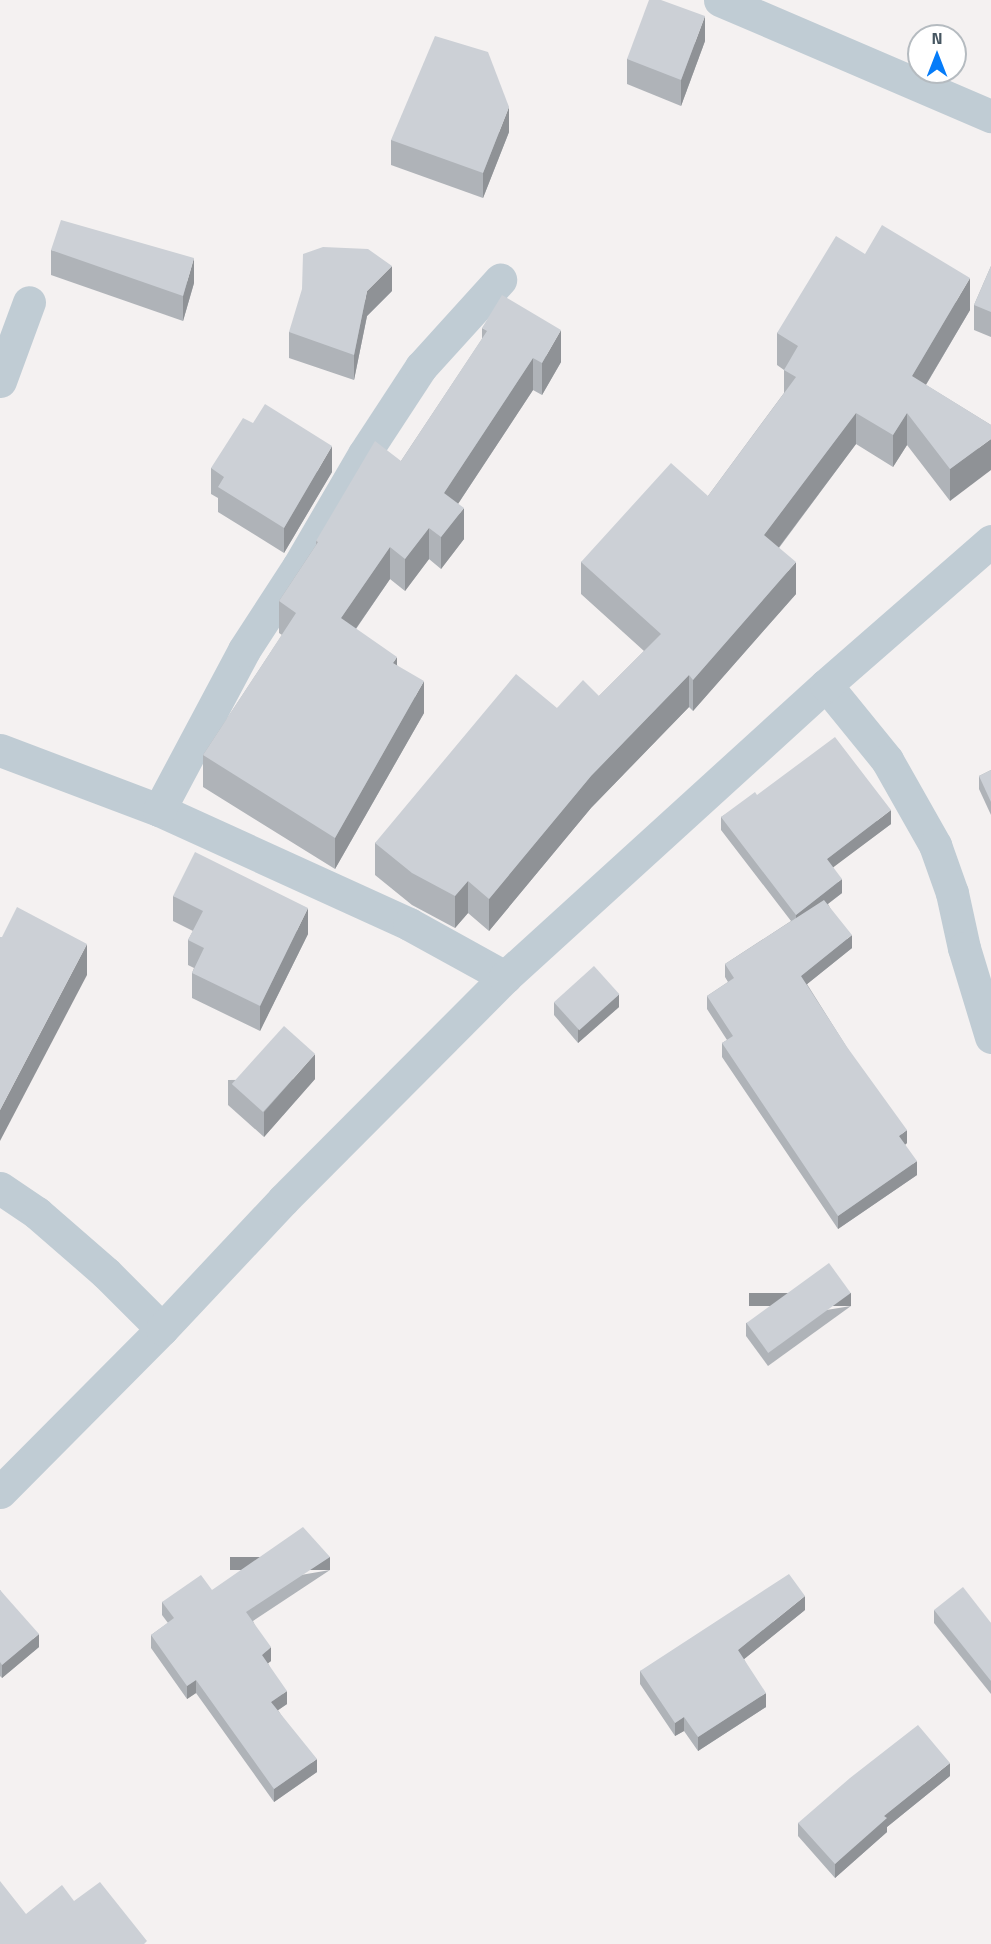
<!DOCTYPE html>
<style>
body{margin:0}
#map{position:relative;width:991px;height:1944px;overflow:hidden;background:#f4f1f1;font-family:"Titillium Web",sans-serif}
div>[style]{position:absolute}
.minor>*{height:33px;margin:-16.5px;padding:0 16.5px;transform-origin:16.5px;border-radius:16.5px;background:#c0ccd4}
.tertiary>*{height:33px;margin:-16.5px;padding:0 16.5px;transform-origin:16.5px;border-radius:16.5px;background:#c0ccd4}
.wall>*{inset:0;background:#afb3b8}
.shaded-wall>*{inset:0;background:#8f9296;transform-origin:0 0}
.building>*{inset:0;background:#ccd0d6;transform-origin:0 0}
span{translate:-50% -50%;white-space:nowrap;text-align:center;line-height:1.15;-webkit-text-stroke:4.5px #fff;paint-order:stroke}
.north{position:absolute;left:907px;top:24px;width:60px;height:60px;box-sizing:border-box;background:#fff;border:2px solid #b5bbc0;border-radius:50%;rotate:0deg;font-size:16px;font-weight:700;line-height:24px;text-align:center;color:#465661}
.north::after{content:'';display:block;margin:auto;width:21px;height:27px;background:#057cf9;clip-path:polygon(50% 0,100% 100%,50% 72%,0 100%)}
</style>
<div id="map">
<div class="minor">
<div style="left:720px;top:0;width:295px;rotate:23.2deg"></div>
<div style="left:0;top:381px;width:84px;rotate:-69.8deg"></div>
<div style="left:826px;top:685px;width:97px;rotate:50.9deg"></div>
<div style="left:887px;top:760px;width:98px;rotate:60.5deg"></div>
<div style="left:935px;top:845px;width:51px;rotate:70.5deg"></div>
<div style="left:952px;top:893px;width:56px;rotate:77.7deg"></div>
<div style="left:964px;top:948px;width:93px;rotate:73.1deg"></div>
<div style="left:0;top:750px;width:170px;rotate:20.7deg"></div>
<div style="left:159px;top:810px;width:275px;rotate:24.5deg"></div>
<div style="left:409px;top:924px;width:110px;rotate:28.9deg"></div>
<div style="left:159px;top:810px;width:181px;rotate:-62deg"></div>
<div style="left:244px;top:650px;width:99px;rotate:-57deg"></div>
<div style="left:298px;top:567px;width:131px;rotate:-59.7deg"></div>
<div style="left:364px;top:454px;width:104px;rotate:-56.8deg"></div>
<div style="left:421px;top:367px;width:118px;rotate:-47.8deg"></div>
<div style="left:0;top:1188px;width:45px;rotate:34deg"></div>
<div style="left:37px;top:1213px;width:91px;rotate:41deg"></div>
<div style="left:106px;top:1273px;width:79px;rotate:45deg"></div>
</div>
<div class="tertiary">
<div style="left:0;top:1492px;width:230px;rotate:-45.2deg"></div>
<div style="left:162px;top:1329px;width:177px;rotate:-46.8deg"></div>
<div style="left:283px;top:1200px;width:315px;rotate:-45.1deg"></div>
<div style="left:505px;top:977px;width:434px;rotate:-42.3deg"></div>
<div style="left:826px;top:685px;width:219px;rotate:-41.1deg"></div>
</div>
<div class="wall">
<div style="clip-path:polygon(705px 41px,681px 106px,627px 84px,627px 59px)"></div>
<div style="clip-path:polygon(509px 132px,483px 198px,391px 165px,391px 140px)"></div>
<div style="clip-path:polygon(51px 250px,194px 283px,183px 321px,51px 275px)"></div>
<div style="clip-path:polygon(865px 254px,970px 310px,926px 385px,991px 425px,950px 501px,907px 445px,893px 467px,856px 444px,779px 548px,796px 594px,693px 711px,689px 707px,591px 808px,489px 931px,468px 913px,455px 928px,412px 905px,375px 875px,375px 843px,557px 708px,599px 696px,644px 651px,581px 594px,581px 562px,708px 496px,784px 393px,784px 370px,777px 365px,777px 333px)"></div>
<div style="clip-path:polygon(991px 266px,991px 337px,974px 330px,974px 305px)"></div>
<div style="clip-path:polygon(392px 291px,367px 316px,354px 380px,289px 358px,289px 332px)"></div>
<div style="clip-path:polygon(482px 328px,561px 362px,542px 395px,533px 390px,458px 504px,464px 539px,441px 569px,429px 559px,405px 591px,390px 579px,356px 629px,397px 665px,424px 713px,335px 869px,203px 787px,203px 755px,282px 635px,279px 633px,279px 601px,316px 545px,316px 541px,401px 461px,482px 339px)"></div>
<div style="clip-path:polygon(211px 468px,332px 472px,284px 553px,218px 512px,218px 498px,211px 494px)"></div>
<div style="clip-path:polygon(991px 770px,991px 815px,979px 789px,979px 776px)"></div>
<div style="clip-path:polygon(757px 795px,891px 824px,833px 867px,842px 893px,828px 904px,852px 948px,807px 984px,907px 1143px,905px 1145px,917px 1175px,838px 1229px,722px 1057px,722px 1043px,727px 1040px,707px 1009px,707px 996px,728px 982px,725px 977px,725px 964px,791px 921px,721px 830px,721px 817px)"></div>
<div style="clip-path:polygon(173px 896px,308px 934px,260px 1031px,192px 998px,192px 973px,194px 968px,188px 965px,188px 940px,193px 931px,173px 921px)"></div>
<div style="clip-path:polygon(554px 1002px,619px 1007px,578px 1043px,554px 1015px)"></div>
<div style="clip-path:polygon(315px 1079px,264px 1137px,228px 1105px,228px 1080px)"></div>
<div style="clip-path:polygon(851px 1306px,768px 1366px,746px 1336px,746px 1323px)"></div>
<div style="clip-path:polygon(330px 1570px,253px 1621px,271px 1661px,268px 1663px,287px 1704px,278px 1710px,317px 1772px,274px 1802px,196px 1693px,187px 1699px,151px 1648px,151px 1635px,168px 1623px,162px 1615px,162px 1602px,212px 1590px)"></div>
<div style="clip-path:polygon(0 1590px,39px 1647px,2px 1678px,0 1676px)"></div>
<div style="clip-path:polygon(805px 1610px,744px 1659px,766px 1707px,698px 1751px,684px 1731px,675px 1736px,640px 1684px,640px 1671px)"></div>
<div style="clip-path:polygon(934px 1610px,991px 1623px,991px 1694px,934px 1623px)"></div>
<div style="clip-path:polygon(950px 1776px,887px 1827px,887px 1832px,835px 1878px,798px 1836px,798px 1823px)"></div>
</div>
<div class="shaded-wall">
<div style="clip-path:polygon(705px 16px,705px 41px,681px 106px,681px 80px)"></div>
<div style="clip-path:polygon(509px 107px,509px 132px,483px 198px,483px 173px)"></div>
<div style="clip-path:polygon(194px 258px,194px 283px,183px 321px,183px 296px)"></div>
<div style="clip-path:polygon(392px 266px,392px 291px,367px 316px,354px 380px,354px 355px,367px 291px)"></div>
<div style="clip-path:polygon(970px 278px,970px 310px,912px 408px,912px 376px)"></div>
<div style="clip-path:polygon(561px 330px,561px 362px,542px 395px,542px 363px)"></div>
<div style="clip-path:polygon(533px 358px,533px 390px,444px 525px,444px 493px)"></div>
<div style="clip-path:polygon(856px 413px,856px 444px,764px 567px,764px 535px)"></div>
<div style="clip-path:polygon(907px 413px,907px 445px,893px 467px,893px 435px)"></div>
<div style="clip-path:polygon(991px 439px,991px 470px,950px 501px,950px 469px)"></div>
<div style="clip-path:polygon(332px 446px,332px 472px,284px 553px,284px 528px)"></div>
<div style="clip-path:polygon(464px 508px,464px 539px,441px 569px,441px 537px)"></div>
<div style="clip-path:polygon(429px 528px,429px 559px,405px 591px,405px 559px)"></div>
<div style="clip-path:polygon(390px 547px,390px 579px,341px 650px,341px 618px)"></div>
<div style="clip-path:polygon(796px 562px,796px 594px,693px 711px,693px 680px)"></div>
<div style="clip-path:polygon(397px 657px,397px 689px,393px 663px)"></div>
<div style="clip-path:polygon(689px 675px,689px 707px,591px 808px,489px 931px,489px 899px,591px 776px)"></div>
<div style="clip-path:polygon(424px 681px,424px 713px,335px 869px,335px 838px)"></div>
<div style="clip-path:polygon(891px 810px,891px 824px,827px 872px,827px 859px)"></div>
<div style="clip-path:polygon(842px 879px,842px 893px,796px 928px,796px 915px)"></div>
<div style="clip-path:polygon(468px 881px,468px 913px,455px 928px,455px 896px)"></div>
<div style="clip-path:polygon(308px 908px,308px 934px,260px 1031px,260px 1006px)"></div>
<div style="clip-path:polygon(852px 935px,852px 948px,801px 989px,801px 976px)"></div>
<div style="clip-path:polygon(87px 944px,87px 975px,0 1141px,0 1110px)"></div>
<div style="clip-path:polygon(619px 994px,619px 1007px,578px 1043px,578px 1030px)"></div>
<div style="clip-path:polygon(315px 1054px,315px 1079px,264px 1137px,264px 1112px)"></div>
<div style="clip-path:polygon(907px 1130px,907px 1143px,899px 1149px,899px 1136px)"></div>
<div style="clip-path:polygon(917px 1161px,917px 1175px,838px 1229px,838px 1216px)"></div>
<div style="left:851px;top:1293px;width:13px;height:102px;rotate:90deg"></div>
<div style="left:330px;top:1557px;width:13px;height:100px;rotate:90deg"></div>
<div style="clip-path:polygon(805px 1596px,805px 1610px,738px 1664px,738px 1650px)"></div>
<div style="clip-path:polygon(39px 1634px,39px 1647px,2px 1678px,2px 1665px)"></div>
<div style="clip-path:polygon(271px 1647px,271px 1661px,262px 1668px,262px 1655px)"></div>
<div style="clip-path:polygon(196px 1680px,196px 1693px,187px 1699px,187px 1686px)"></div>
<div style="clip-path:polygon(287px 1691px,287px 1704px,271px 1715px,271px 1702px)"></div>
<div style="clip-path:polygon(766px 1693px,766px 1707px,698px 1751px,698px 1737px)"></div>
<div style="clip-path:polygon(684px 1717px,684px 1731px,675px 1736px,675px 1723px)"></div>
<div style="clip-path:polygon(317px 1759px,317px 1772px,274px 1802px,274px 1789px)"></div>
<div style="clip-path:polygon(950px 1763px,950px 1776px,887px 1827px,887px 1832px,835px 1878px,835px 1864px,884px 1816px)"></div>
</div>
<div class="building">
<div style="clip-path:polygon(649px 0,661px 0,705px 16px,681px 80px,627px 59px)"></div>
<div style="clip-path:polygon(435px 36px,488px 52px,509px 107px,483px 173px,391px 140px)"></div>
<div style="clip-path:polygon(61px 220px,194px 258px,183px 296px,51px 250px)"></div>
<div style="clip-path:polygon(882px 225px,970px 278px,912px 376px,991px 425px,991px 439px,950px 469px,907px 413px,893px 435px,856px 413px,764px 535px,796px 562px,693px 680px,689px 675px,591px 776px,489px 899px,468px 881px,455px 896px,412px 873px,375px 843px,516px 674px,557px 708px,583px 680px,599px 696px,661px 634px,581px 562px,671px 463px,708px 496px,796px 377px,784px 370px,798px 346px,777px 333px,836px 236px,865px 254px)"></div>
<div style="clip-path:polygon(323px 247px,368px 249px,392px 266px,367px 291px,354px 355px,289px 332px,302px 289px,303px 254px)"></div>
<div style="clip-path:polygon(991px 266px,991px 312px,974px 305px)"></div>
<div style="clip-path:polygon(502px 295px,561px 330px,542px 363px,533px 358px,444px 493px,464px 508px,441px 537px,429px 528px,405px 559px,390px 547px,341px 618px,397px 657px,393px 663px,424px 681px,335px 838px,203px 755px,296px 613px,279px 601px,318px 542px,316px 541px,375px 441px,401px 461px,487px 331px,482px 328px)"></div>
<div style="clip-path:polygon(265px 404px,332px 446px,284px 528px,218px 487px,224px 477px,211px 468px,243px 418px,253px 423px)"></div>
<div style="clip-path:polygon(835px 737px,891px 810px,827px 859px,842px 879px,796px 915px,721px 817px,755px 792px,757px 795px)"></div>
<div style="clip-path:polygon(991px 770px,991px 802px,979px 776px)"></div>
<div style="clip-path:polygon(195px 852px,308px 908px,260px 1006px,192px 973px,204px 948px,188px 940px,203px 911px,173px 896px)"></div>
<div style="clip-path:polygon(824px 900px,852px 935px,801px 976px,847px 1047px,907px 1130px,899px 1136px,917px 1161px,838px 1216px,722px 1043px,733px 1036px,707px 996px,734px 978px,725px 964px)"></div>
<div style="clip-path:polygon(17px 907px,87px 944px,0 1110px,0 937px,2px 937px)"></div>
<div style="left:594px;top:966px;width:38px;height:54px;rotate:48deg"></div>
<div style="left:284px;top:1026px;width:42px;height:78px;rotate:42deg"></div>
<div style="left:829px;top:1263px;width:37px;height:102px;rotate:54deg"></div>
<div style="clip-path:polygon(303px 1527px,330px 1557px,246px 1612px,271px 1647px,262px 1655px,287px 1691px,271px 1702px,317px 1759px,274px 1789px,196px 1680px,187px 1686px,151px 1635px,174px 1618px,162px 1602px,201px 1575px,212px 1590px)"></div>
<div style="clip-path:polygon(789px 1574px,805px 1596px,738px 1650px,766px 1693px,698px 1737px,684px 1717px,675px 1723px,640px 1671px)"></div>
<div style="clip-path:polygon(963px 1587px,991px 1623px,991px 1681px,934px 1610px)"></div>
<div style="clip-path:polygon(0 1590px,39px 1634px,2px 1665px,0 1662px)"></div>
<div style="clip-path:polygon(918px 1725px,950px 1763px,884px 1816px,887px 1818px,835px 1864px,798px 1823px,850px 1778px)"></div>
<div style="clip-path:polygon(0 1881px,26px 1914px,62px 1885px,74px 1901px,100px 1882px,147px 1941px,144px 1944px,0 1944px)"></div>
</div>
<div class="north">N</div>
</div>
